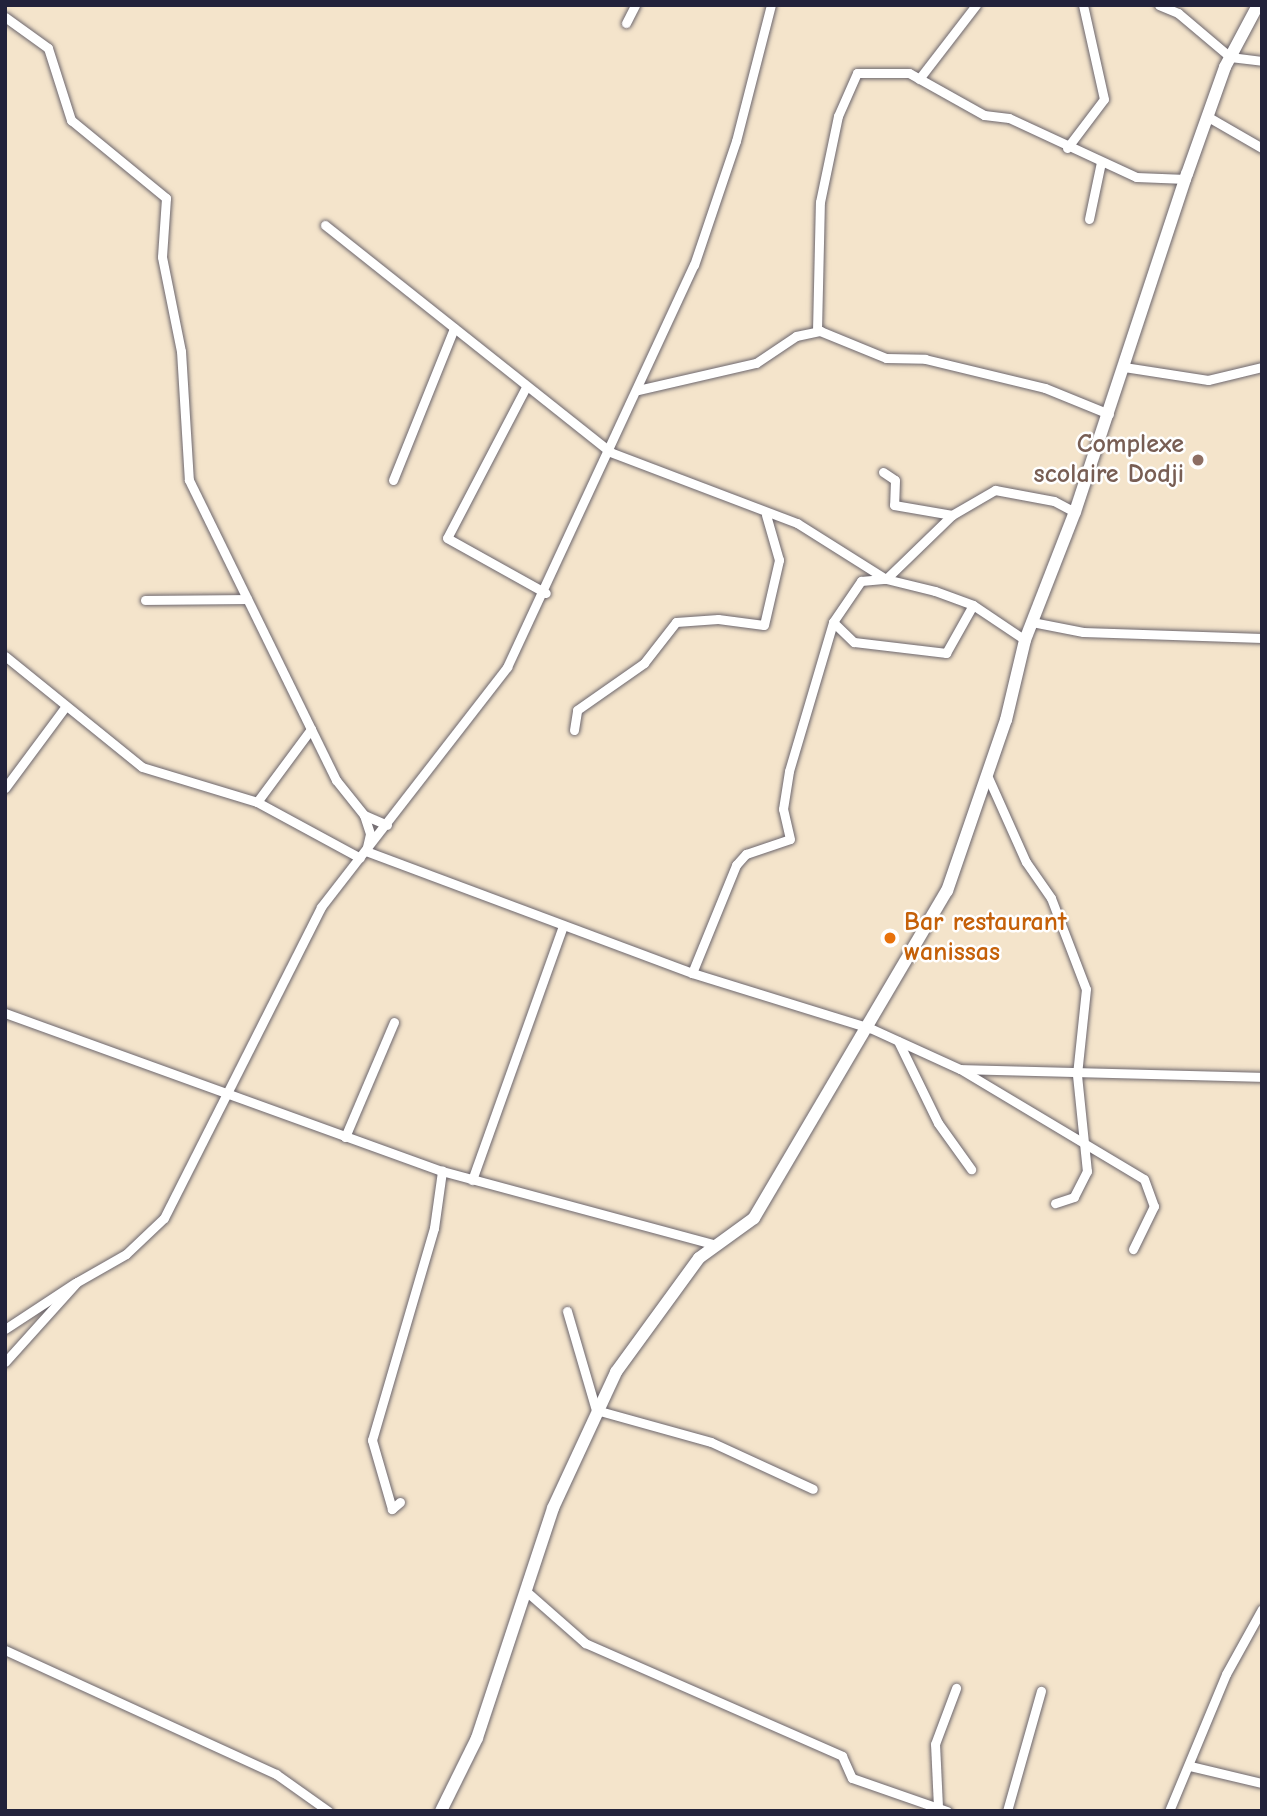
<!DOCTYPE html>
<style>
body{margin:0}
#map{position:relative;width:1267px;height:1816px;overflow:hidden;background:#f4e4cb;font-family:"Comic Neue",sans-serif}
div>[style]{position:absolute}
.roads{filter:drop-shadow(0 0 2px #6c666d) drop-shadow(0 0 2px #6c666d)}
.minor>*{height:9px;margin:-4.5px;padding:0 4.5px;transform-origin:4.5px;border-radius:4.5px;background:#fff}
.secondary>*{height:12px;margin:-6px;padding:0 6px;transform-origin:6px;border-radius:6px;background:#fff}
.dots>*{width:19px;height:19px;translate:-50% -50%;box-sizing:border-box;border:4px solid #fff;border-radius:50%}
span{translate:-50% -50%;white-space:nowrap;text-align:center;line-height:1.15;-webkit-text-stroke:5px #fff;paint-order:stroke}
.education-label{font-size:26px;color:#785e54;font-weight:700}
.right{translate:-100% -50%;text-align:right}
.food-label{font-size:26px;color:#c56008;font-weight:700}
.left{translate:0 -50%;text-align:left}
.frame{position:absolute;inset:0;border:7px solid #22223b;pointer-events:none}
</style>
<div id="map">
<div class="roads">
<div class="minor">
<div style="left:1159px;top:5px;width:21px;rotate:23deg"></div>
<div style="left:1178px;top:13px;width:68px;rotate:40.2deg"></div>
<div style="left:1230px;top:57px;width:32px;rotate:7deg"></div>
<div style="left:5px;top:17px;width:53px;rotate:35.8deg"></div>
<div style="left:48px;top:48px;width:76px;rotate:72.3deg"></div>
<div style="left:71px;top:120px;width:123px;rotate:39.4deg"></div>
<div style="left:166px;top:198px;width:59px;rotate:93.9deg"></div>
<div style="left:162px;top:257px;width:96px;rotate:78.6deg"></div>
<div style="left:181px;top:351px;width:129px;rotate:86.5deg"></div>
<div style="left:189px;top:480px;width:334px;rotate:63.9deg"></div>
<div style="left:336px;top:780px;width:45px;rotate:51.3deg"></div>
<div style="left:364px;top:815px;width:25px;rotate:23deg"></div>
<div style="left:626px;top:23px;width:20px;rotate:-63deg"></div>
<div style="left:919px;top:79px;width:93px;rotate:-52.4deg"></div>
<div style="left:1210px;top:118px;width:60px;rotate:30deg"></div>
<div style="left:1067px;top:148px;width:61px;rotate:-52.9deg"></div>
<div style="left:1104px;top:99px;width:96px;rotate:-102.6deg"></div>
<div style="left:1089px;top:219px;width:58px;rotate:-78.1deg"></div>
<div style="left:325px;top:225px;width:364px;rotate:38.5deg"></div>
<div style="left:610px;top:452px;width:200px;rotate:20.8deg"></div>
<div style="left:797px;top:523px;width:105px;rotate:32.2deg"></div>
<div style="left:817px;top:331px;width:129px;rotate:-88.7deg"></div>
<div style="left:820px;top:202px;width:88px;rotate:-78.2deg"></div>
<div style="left:838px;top:116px;width:47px;rotate:-66.2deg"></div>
<div style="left:857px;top:73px;width:52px"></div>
<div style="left:909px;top:73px;width:86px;rotate:29.2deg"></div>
<div style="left:984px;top:115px;width:25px;rotate:7deg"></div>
<div style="left:1009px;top:118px;width:140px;rotate:24.9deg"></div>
<div style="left:1136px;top:177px;width:50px;rotate:2.3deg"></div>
<div style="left:1124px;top:367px;width:85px;rotate:8.8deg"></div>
<div style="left:1208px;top:380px;width:56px;rotate:-13.5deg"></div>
<div style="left:526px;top:387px;width:170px;rotate:117.6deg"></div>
<div style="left:447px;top:538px;width:113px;rotate:29.1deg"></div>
<div style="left:638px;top:390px;width:121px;rotate:-12.9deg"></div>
<div style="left:756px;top:363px;width:48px;rotate:-34deg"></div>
<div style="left:796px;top:336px;width:25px;rotate:-12deg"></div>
<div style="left:820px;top:331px;width:71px;rotate:22.2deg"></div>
<div style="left:886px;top:358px;width:39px;rotate:1deg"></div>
<div style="left:925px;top:359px;width:123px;rotate:13.6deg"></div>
<div style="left:1045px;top:388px;width:69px;rotate:22.1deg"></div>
<div style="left:883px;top:472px;width:14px;rotate:34deg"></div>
<div style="left:895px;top:480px;width:25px;rotate:92deg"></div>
<div style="left:894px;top:505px;width:59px;rotate:9.8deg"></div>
<div style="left:393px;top:480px;width:164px;rotate:-68.1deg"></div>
<div style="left:886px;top:579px;width:92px;rotate:-44.1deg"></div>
<div style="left:952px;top:515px;width:50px;rotate:-30.2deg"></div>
<div style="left:995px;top:490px;width:60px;rotate:10.6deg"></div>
<div style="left:1054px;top:501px;width:24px;rotate:28deg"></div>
<div style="left:145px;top:600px;width:102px;rotate:-0.6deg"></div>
<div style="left:833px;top:622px;width:29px;rotate:44deg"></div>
<div style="left:854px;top:642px;width:93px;rotate:6.8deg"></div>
<div style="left:946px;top:653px;width:55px;rotate:-60.6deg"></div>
<div style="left:1032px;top:622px;width:52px;rotate:11.1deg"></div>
<div style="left:1083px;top:632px;width:179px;rotate:1.9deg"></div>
<div style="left:5px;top:656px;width:176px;rotate:39deg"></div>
<div style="left:142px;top:767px;width:120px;rotate:16.9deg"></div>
<div style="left:257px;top:802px;width:117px;rotate:28.5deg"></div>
<div style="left:574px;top:730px;width:20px;rotate:-81deg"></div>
<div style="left:577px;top:710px;width:82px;rotate:-35deg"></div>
<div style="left:644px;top:663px;width:52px;rotate:-52deg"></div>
<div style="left:676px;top:622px;width:42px;rotate:-4.1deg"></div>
<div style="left:718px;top:619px;width:46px;rotate:7.4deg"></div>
<div style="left:764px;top:625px;width:67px;rotate:-77deg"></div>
<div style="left:779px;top:560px;width:47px;rotate:-106.1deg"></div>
<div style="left:987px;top:775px;width:95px;rotate:65.9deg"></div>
<div style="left:1026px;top:862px;width:44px;rotate:55.2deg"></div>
<div style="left:1051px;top:898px;width:97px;rotate:69deg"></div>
<div style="left:1086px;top:989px;width:86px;rotate:96deg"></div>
<div style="left:1077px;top:1075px;width:97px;rotate:84.1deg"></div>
<div style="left:1087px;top:1171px;width:29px;rotate:117deg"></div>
<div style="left:1074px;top:1197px;width:20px;rotate:162deg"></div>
<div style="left:5px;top:788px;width:102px;rotate:-53.4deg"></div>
<div style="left:257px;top:802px;width:91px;rotate:-53.5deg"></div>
<div style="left:364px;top:815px;width:20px;rotate:72deg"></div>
<div style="left:370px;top:834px;width:17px;rotate:103deg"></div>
<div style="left:366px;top:851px;width:348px;rotate:20.5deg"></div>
<div style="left:692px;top:973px;width:186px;rotate:17.2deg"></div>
<div style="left:870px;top:1028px;width:99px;rotate:24.5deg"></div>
<div style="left:960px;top:1069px;width:214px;rotate:30.9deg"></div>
<div style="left:1144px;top:1179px;width:29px;rotate:70deg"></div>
<div style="left:1154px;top:1206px;width:48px;rotate:116deg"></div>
<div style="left:692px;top:973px;width:117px;rotate:-67.8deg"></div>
<div style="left:736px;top:865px;width:15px;rotate:-48deg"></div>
<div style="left:746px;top:854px;width:46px;rotate:-18.8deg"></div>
<div style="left:790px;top:839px;width:31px;rotate:-103deg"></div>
<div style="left:783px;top:809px;width:38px;rotate:-81deg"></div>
<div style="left:789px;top:771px;width:155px;rotate:-73.5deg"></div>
<div style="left:833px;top:622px;width:50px;rotate:-55.7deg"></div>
<div style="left:861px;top:581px;width:25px;rotate:-5deg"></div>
<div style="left:886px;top:579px;width:50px;rotate:13.8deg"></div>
<div style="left:935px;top:591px;width:40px;rotate:20.2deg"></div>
<div style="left:973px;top:605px;width:63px;rotate:33.9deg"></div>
<div style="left:5px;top:1013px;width:465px;rotate:19.9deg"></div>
<div style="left:442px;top:1171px;width:284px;rotate:15.1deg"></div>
<div style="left:898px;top:1041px;width:91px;rotate:64deg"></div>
<div style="left:938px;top:1123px;width:57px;rotate:54.3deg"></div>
<div style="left:962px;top:1069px;width:300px;rotate:1.5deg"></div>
<div style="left:345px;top:1137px;width:125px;rotate:-66.9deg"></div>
<div style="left:472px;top:1180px;width:270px;rotate:-70.3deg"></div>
<div style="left:567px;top:1311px;width:103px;rotate:73.7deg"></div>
<div style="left:596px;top:1410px;width:119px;rotate:15.5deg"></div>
<div style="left:711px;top:1442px;width:112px;rotate:24.7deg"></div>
<div style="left:5px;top:1329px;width:84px;rotate:-33.3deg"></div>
<div style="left:5px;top:1362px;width:108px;rotate:-48deg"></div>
<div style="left:77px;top:1282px;width:56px;rotate:-29.7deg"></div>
<div style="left:126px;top:1254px;width:52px;rotate:-43.5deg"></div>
<div style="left:164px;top:1218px;width:348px;rotate:-63.2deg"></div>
<div style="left:321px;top:907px;width:304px;rotate:-52.2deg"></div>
<div style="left:507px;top:667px;width:443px;rotate:-65.1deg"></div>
<div style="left:694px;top:265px;width:131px;rotate:-71.3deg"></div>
<div style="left:736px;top:141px;width:140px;rotate:-75.6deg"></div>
<div style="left:400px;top:1502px;width:11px;rotate:139deg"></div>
<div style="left:392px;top:1509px;width:72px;rotate:-106.2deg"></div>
<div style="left:372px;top:1440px;width:221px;rotate:-73.7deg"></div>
<div style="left:434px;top:1228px;width:58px;rotate:-82deg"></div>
<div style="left:526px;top:1591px;width:79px;rotate:41.4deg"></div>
<div style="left:585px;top:1643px;width:281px;rotate:23.7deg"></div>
<div style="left:842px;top:1756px;width:24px;rotate:66deg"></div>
<div style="left:852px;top:1778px;width:101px;rotate:19.2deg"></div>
<div style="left:5px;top:1650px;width:298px;rotate:24.6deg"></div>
<div style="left:276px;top:1774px;width:64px;rotate:35.4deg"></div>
<div style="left:1190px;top:1766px;width:74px;rotate:13.3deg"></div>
<div style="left:938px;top:1807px;width:63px;rotate:-92.7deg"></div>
<div style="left:935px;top:1744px;width:60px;rotate:-69.4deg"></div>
<div style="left:1007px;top:1811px;width:125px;rotate:-74.2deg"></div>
<div style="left:1169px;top:1811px;width:148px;rotate:-67.4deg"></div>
<div style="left:1226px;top:1674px;width:74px;rotate:-61deg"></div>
</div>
<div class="secondary">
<div style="left:441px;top:1811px;width:81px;rotate:-63.7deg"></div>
<div style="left:477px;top:1738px;width:242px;rotate:-71.7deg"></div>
<div style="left:553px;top:1508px;width:150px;rotate:-65.1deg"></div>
<div style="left:616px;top:1372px;width:141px;rotate:-53.9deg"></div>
<div style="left:699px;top:1258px;width:68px;rotate:-36deg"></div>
<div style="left:754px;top:1218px;width:380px;rotate:-59.5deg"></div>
<div style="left:947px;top:891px;width:181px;rotate:-71deg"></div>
<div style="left:1006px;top:720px;width:82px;rotate:-76.6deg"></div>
<div style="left:1025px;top:640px;width:137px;rotate:-68.7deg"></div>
<div style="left:1075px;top:512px;width:356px;rotate:-71.7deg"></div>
<div style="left:1187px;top:174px;width:114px;rotate:-70.4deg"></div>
<div style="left:1225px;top:67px;width:70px;rotate:-62deg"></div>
</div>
</div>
<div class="dots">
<div style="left:1198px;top:460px;background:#8d6e63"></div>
<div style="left:890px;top:938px;background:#e8710a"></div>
</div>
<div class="education-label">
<span class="right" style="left:1184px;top:460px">Complexe<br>scolaire Dodji</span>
</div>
<div class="food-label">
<span class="left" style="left:904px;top:938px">Bar restaurant<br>wanissas</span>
</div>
<div class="frame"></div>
</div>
